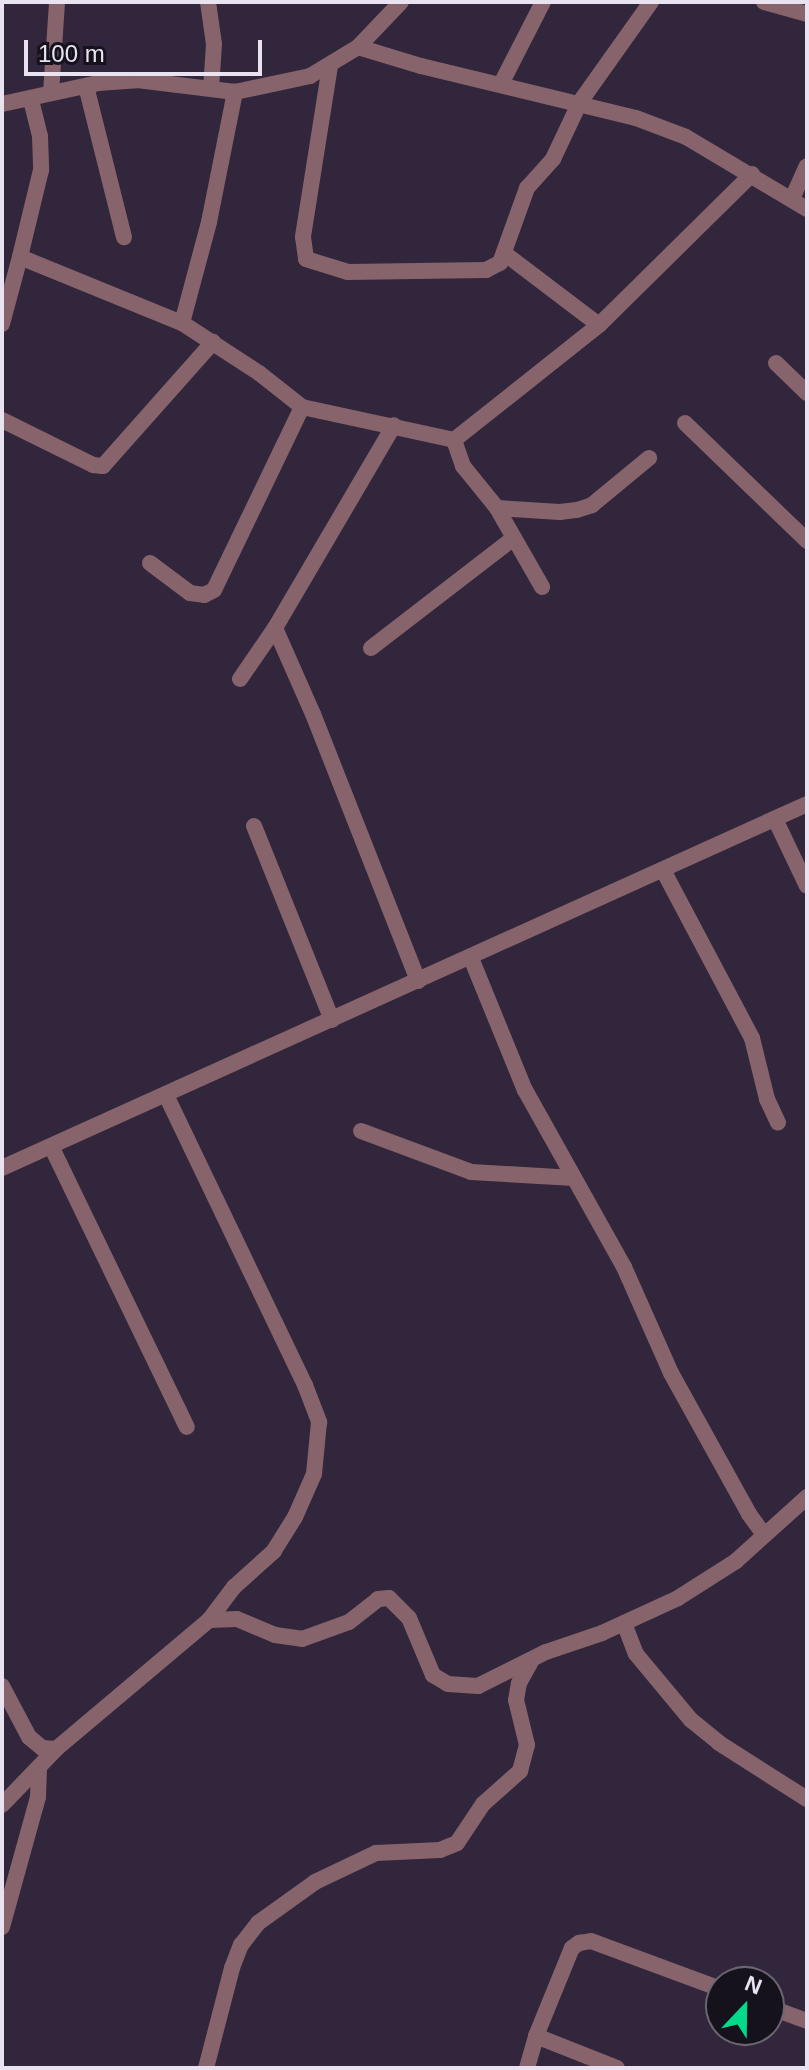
<!DOCTYPE html>
<style>
body{margin:0}
#map{position:relative;width:809px;height:2070px;overflow:hidden;background:#31263b;font-family:Arial,sans-serif}
div>[style]{position:absolute}
.minor>*{height:16px;margin:-8px;padding:0 8px;transform-origin:8px;border-radius:8px;background:#87636b}
span{translate:-50% -50%;white-space:nowrap;text-align:center;line-height:1.15;-webkit-text-stroke:7px #16121b;paint-order:stroke}
.frame{position:absolute;inset:0;border:4px solid #e9e2f0;pointer-events:none}
.north{position:absolute;left:705px;top:1966px;width:80px;height:80px;box-sizing:border-box;background:#16121b;border:2px solid #6a6570;border-radius:50%;rotate:22deg;font-size:22px;font-weight:700;line-height:32px;text-align:center;color:#e9e2f0}
.north::after{content:'';display:block;margin:auto;width:28px;height:36px;background:#03d98b;clip-path:polygon(50% 0,100% 100%,50% 72%,0 100%)}
.scale{position:absolute;left:24px;top:40px;width:238px;height:36px;box-sizing:border-box;border:4px solid #e9e2f0;border-top:0;padding-left:10px;font-size:24px;line-height:28px;white-space:nowrap;color:#e9e2f0;-webkit-text-stroke:6px #16121b;paint-order:stroke}
</style>
<div id="map">
<div class="minor">
<div style="left:208px;top:2px;width:42px;rotate:81.9deg"></div>
<div style="left:214px;top:44px;width:45px;rotate:93.8deg"></div>
<div style="left:764px;top:2px;width:45px;rotate:15.6deg"></div>
<div style="left:358px;top:47px;width:66px;rotate:16.8deg"></div>
<div style="left:421px;top:66px;width:221px;rotate:13.6deg"></div>
<div style="left:636px;top:118px;width:53px;rotate:20.8deg"></div>
<div style="left:686px;top:137px;width:141px;rotate:30.8deg"></div>
<div style="left:330px;top:66px;width:173px;rotate:99deg"></div>
<div style="left:303px;top:237px;width:22px;rotate:82deg"></div>
<div style="left:306px;top:259px;width:44px;rotate:17.2deg"></div>
<div style="left:348px;top:272px;width:138px;rotate:-0.8deg"></div>
<div style="left:486px;top:270px;width:16px;rotate:-27deg"></div>
<div style="left:500px;top:263px;width:80px;rotate:-70.2deg"></div>
<div style="left:527px;top:188px;width:39px;rotate:-48deg"></div>
<div style="left:553px;top:159px;width:63px;rotate:-64.7deg"></div>
<div style="left:580px;top:102px;width:123px;rotate:-54.6deg"></div>
<div style="left:501px;top:84px;width:92px;rotate:-62.9deg"></div>
<div style="left:86px;top:86px;width:156px;rotate:75.9deg"></div>
<div style="left:51px;top:93px;width:91px;rotate:-86.2deg"></div>
<div style="left:31px;top:100px;width:37px;rotate:76deg"></div>
<div style="left:40px;top:136px;width:34px;rotate:88deg"></div>
<div style="left:41px;top:170px;width:89px;rotate:103.6deg"></div>
<div style="left:20px;top:257px;width:175px;rotate:22.2deg"></div>
<div style="left:182px;top:323px;width:92px;rotate:33deg"></div>
<div style="left:259px;top:373px;width:55px;rotate:38.3deg"></div>
<div style="left:302px;top:407px;width:156px;rotate:12.2deg"></div>
<div style="left:454px;top:440px;width:185px;rotate:-38.4deg"></div>
<div style="left:599px;top:325px;width:215px;rotate:-44.6deg"></div>
<div style="left:2px;top:104px;width:98px;rotate:-12.3deg"></div>
<div style="left:98px;top:83px;width:39px;rotate:-4deg"></div>
<div style="left:137px;top:80px;width:99px;rotate:7deg"></div>
<div style="left:235px;top:92px;width:77px;rotate:-12deg"></div>
<div style="left:310px;top:76px;width:56px;rotate:-31.1deg"></div>
<div style="left:358px;top:47px;width:62px;rotate:-46.3deg"></div>
<div style="left:792px;top:199px;width:36px;rotate:-66deg"></div>
<div style="left:504px;top:253px;width:119px;rotate:37.2deg"></div>
<div style="left:182px;top:323px;width:105px;rotate:-75deg"></div>
<div style="left:209px;top:222px;width:133px;rotate:-78.7deg"></div>
<div style="left:2px;top:324px;width:69px;rotate:-75deg"></div>
<div style="left:776px;top:363px;width:43px;rotate:44.1deg"></div>
<div style="left:2px;top:420px;width:102px;rotate:26.3deg"></div>
<div style="left:93px;top:465px;width:10px;rotate:6deg"></div>
<div style="left:103px;top:466px;width:166px;rotate:-48.4deg"></div>
<div style="left:685px;top:423px;width:170px;rotate:44deg"></div>
<div style="left:454px;top:440px;width:28px;rotate:71deg"></div>
<div style="left:463px;top:466px;width:54px;rotate:51deg"></div>
<div style="left:497px;top:508px;width:91px;rotate:60.3deg"></div>
<div style="left:497px;top:508px;width:63px;rotate:3.6deg"></div>
<div style="left:560px;top:512px;width:17px;rotate:-7deg"></div>
<div style="left:577px;top:510px;width:16px;rotate:-18deg"></div>
<div style="left:592px;top:505px;width:74px;rotate:-39.5deg"></div>
<div style="left:150px;top:563px;width:50px;rotate:36.9deg"></div>
<div style="left:190px;top:593px;width:14px;rotate:8deg"></div>
<div style="left:204px;top:595px;width:11px;rotate:-27deg"></div>
<div style="left:214px;top:590px;width:203px;rotate:-64.3deg"></div>
<div style="left:275px;top:628px;width:94px;rotate:66.2deg"></div>
<div style="left:313px;top:714px;width:287px;rotate:68.5deg"></div>
<div style="left:371px;top:648px;width:180px;rotate:-37.6deg"></div>
<div style="left:240px;top:679px;width:62px;rotate:-55.5deg"></div>
<div style="left:275px;top:628px;width:235px;rotate:-59.6deg"></div>
<div style="left:775px;top:819px;width:74px;rotate:64.5deg"></div>
<div style="left:254px;top:826px;width:209px;rotate:68.1deg"></div>
<div style="left:663px;top:870px;width:190px;rotate:62.1deg"></div>
<div style="left:752px;top:1038px;width:63px;rotate:76.2deg"></div>
<div style="left:767px;top:1099px;width:26px;rotate:65deg"></div>
<div style="left:471px;top:958px;width:143px;rotate:67.8deg"></div>
<div style="left:525px;top:1090px;width:203px;rotate:60.8deg"></div>
<div style="left:624px;top:1267px;width:116px;rotate:66.1deg"></div>
<div style="left:671px;top:1373px;width:161px;rotate:61deg"></div>
<div style="left:749px;top:1514px;width:26px;rotate:54deg"></div>
<div style="left:166px;top:1095px;width:322px;rotate:64.4deg"></div>
<div style="left:305px;top:1385px;width:40px;rotate:69deg"></div>
<div style="left:319px;top:1422px;width:52px;rotate:95.5deg"></div>
<div style="left:314px;top:1474px;width:47px;rotate:113.8deg"></div>
<div style="left:295px;top:1517px;width:40px;rotate:122deg"></div>
<div style="left:274px;top:1551px;width:54px;rotate:138deg"></div>
<div style="left:234px;top:1587px;width:41px;rotate:127.1deg"></div>
<div style="left:361px;top:1131px;width:117px;rotate:20.4deg"></div>
<div style="left:471px;top:1172px;width:103px;rotate:3.3deg"></div>
<div style="left:51px;top:1146px;width:312px;rotate:64.2deg"></div>
<div style="left:2px;top:1168px;width:883px;rotate:-24.33deg"></div>
<div style="left:624px;top:1623px;width:33px;rotate:69deg"></div>
<div style="left:636px;top:1654px;width:86px;rotate:50.2deg"></div>
<div style="left:691px;top:1720px;width:36px;rotate:39deg"></div>
<div style="left:719px;top:1743px;width:104px;rotate:32.5deg"></div>
<div style="left:2px;top:1686px;width:58px;rotate:62.1deg"></div>
<div style="left:29px;top:1737px;width:17px;rotate:40deg"></div>
<div style="left:42px;top:1748px;width:14px;rotate:4deg"></div>
<div style="left:2px;top:1805px;width:78px;rotate:-46deg"></div>
<div style="left:56px;top:1749px;width:200px;rotate:-40.1deg"></div>
<div style="left:209px;top:1620px;width:28px;rotate:-2deg"></div>
<div style="left:237px;top:1619px;width:41px;rotate:22.8deg"></div>
<div style="left:275px;top:1635px;width:27px;rotate:8deg"></div>
<div style="left:302px;top:1639px;width:50px;rotate:-19.9deg"></div>
<div style="left:349px;top:1622px;width:37px;rotate:-38deg"></div>
<div style="left:378px;top:1599px;width:11px;rotate:-5deg"></div>
<div style="left:389px;top:1598px;width:28px;rotate:45deg"></div>
<div style="left:409px;top:1618px;width:62px;rotate:67.2deg"></div>
<div style="left:433px;top:1675px;width:17px;rotate:31deg"></div>
<div style="left:448px;top:1684px;width:30px;rotate:4deg"></div>
<div style="left:478px;top:1686px;width:76px;rotate:-26.6deg"></div>
<div style="left:546px;top:1652px;width:59px;rotate:-18.7deg"></div>
<div style="left:602px;top:1633px;width:84px;rotate:-24.7deg"></div>
<div style="left:678px;top:1598px;width:69px;rotate:-32.5deg"></div>
<div style="left:736px;top:1561px;width:96px;rotate:-42deg"></div>
<div style="left:2px;top:1927px;width:135px;rotate:-74.5deg"></div>
<div style="left:38px;top:1797px;width:28px;rotate:-88deg"></div>
<div style="left:769px;top:2007px;width:40px;rotate:20.2deg"></div>
<div style="left:536px;top:2036px;width:87px;rotate:21.6deg"></div>
<div style="left:206px;top:2068px;width:103px;rotate:-75.4deg"></div>
<div style="left:232px;top:1968px;width:25px;rotate:-69deg"></div>
<div style="left:241px;top:1945px;width:28px;rotate:-52deg"></div>
<div style="left:258px;top:1923px;width:70px;rotate:-35.7deg"></div>
<div style="left:315px;top:1882px;width:68px;rotate:-25.4deg"></div>
<div style="left:376px;top:1853px;width:64px;rotate:-2.7deg"></div>
<div style="left:440px;top:1850px;width:18px;rotate:-22deg"></div>
<div style="left:457px;top:1843px;width:47px;rotate:-56.3deg"></div>
<div style="left:483px;top:1804px;width:50px;rotate:-41.7deg"></div>
<div style="left:520px;top:1771px;width:27px;rotate:-75deg"></div>
<div style="left:527px;top:1745px;width:46px;rotate:-103.7deg"></div>
<div style="left:516px;top:1700px;width:17px;rotate:-80deg"></div>
<div style="left:519px;top:1683px;width:26px;rotate:-61deg"></div>
<div style="left:527px;top:2068px;width:33px;rotate:-74deg"></div>
<div style="left:536px;top:2036px;width:95px;rotate:-67.8deg"></div>
<div style="left:572px;top:1948px;width:9px;rotate:-36deg"></div>
<div style="left:579px;top:1943px;width:12px;rotate:-9deg"></div>
<div style="left:591px;top:1941px;width:139px;rotate:20.3deg"></div>
</div>
<div class="frame"></div>
<div class="north">N</div>
<div class="scale">100 m</div>
</div>
